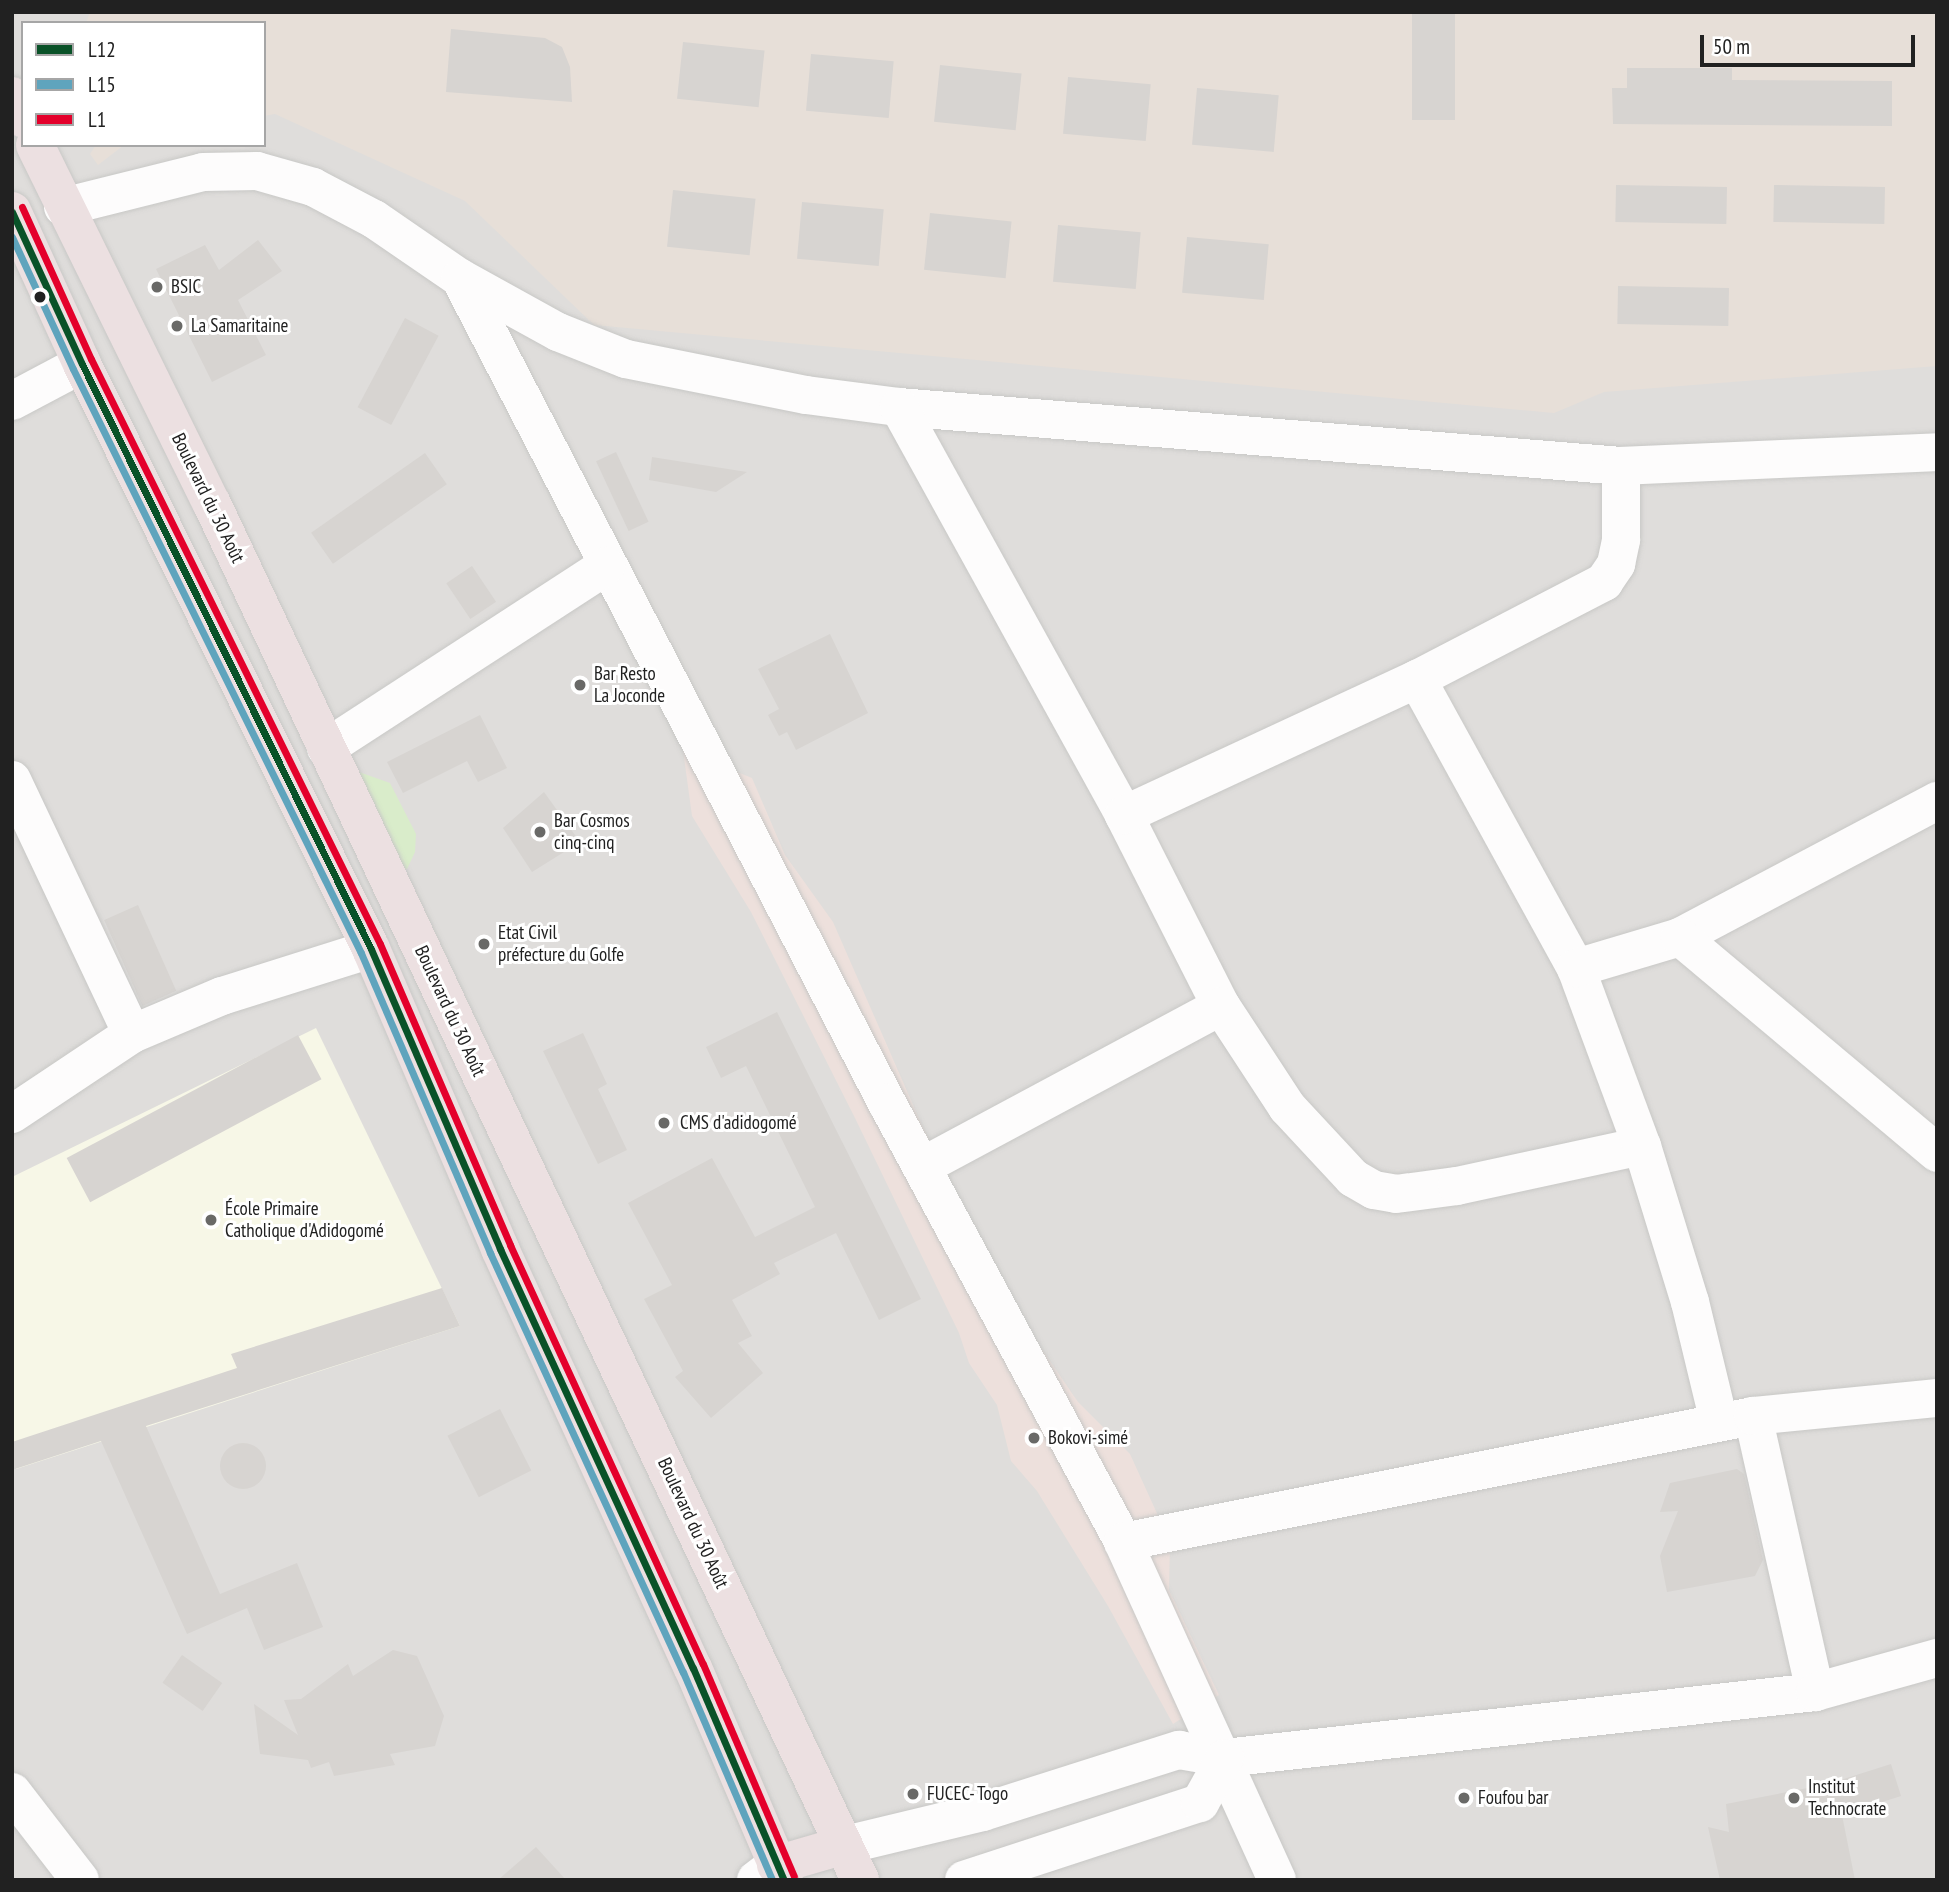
<!DOCTYPE html>
<meta charset="utf-8">
<style>
body{margin:0}
#map{position:relative;width:1949px;height:1892px;overflow:hidden;background:#f0eeea;font-family:"PT Sans Narrow",sans-serif}
div>[style]{position:absolute}
.residential>*{inset:0;background:#dfdddb}
.commercial>*{inset:0;background:#ede0dc}
.education>*{inset:0;background:#f7f7e7}
.military>*{inset:0;background:#e7dfd8}
.grass>*{inset:0;background:#d9ecca}
.building>*{inset:0;background:#d7d4d1;transform-origin:0 0}
.round{border-radius:50%}
.roads{filter:drop-shadow(0 0 2px #c8c8c6) drop-shadow(0 0 2px #c8c8c6)}
.minor>*{height:38px;margin:-19px;padding:0 19px;transform-origin:19px;border-radius:19px;background:#fdfcfc}
.highway>*{height:38px;margin:-19px;padding:0 19px;transform-origin:19px;border-radius:19px;background:#ece0e1}
.bus-1>*{height:7px;margin:-3.5px;padding:0 3.5px;transform-origin:3.5px;border-radius:3.5px;background:#095228}
.bus-2>*{height:7px;margin:-3.5px;padding:0 3.5px;transform-origin:3.5px;border-radius:3.5px;background:#5fa4bd}
.bus-3>*{height:7px;margin:-3.5px;padding:0 3.5px;transform-origin:3.5px;border-radius:3.5px;background:#e4002b}
.dots>*{width:19px;height:19px;translate:-50% -50%;box-sizing:border-box;border:4px solid #fff;border-radius:50%}
span{translate:-50% -50%;white-space:nowrap;text-align:center;line-height:1.15;-webkit-text-stroke:6px #fff;paint-order:stroke}
.poi-label{font-size:19px;color:#212121}
.left{translate:0 -50%;text-align:left}
.street-label{font-size:19px;color:#212121}
.frame{position:absolute;inset:0;border:14px solid #212121;pointer-events:none}
.legend{position:absolute;left:21px;top:21px;width:245px;height:126px;box-sizing:border-box;background:#fff;border:2px solid #a6a6a6;margin:0;padding:9px 12px;list-style:none;font-size:21px;color:#212121}
.legend li{display:flex;align-items:center;gap:14px;height:35px}
.legend b{width:35px;border:2px solid #a6a6a6}
.scale{position:absolute;left:1700px;top:35px;width:215px;height:32px;box-sizing:border-box;border:4px solid #212121;border-top:0;padding-left:9px;font-size:21px;line-height:24px;white-space:nowrap;color:#212121;-webkit-text-stroke:5px #fff;paint-order:stroke}
</style>
<div id="map">
<div class="residential">
<div style="clip-path:polygon(evenodd,12px 12px,1937px 12px,1937px 1880px,12px 1880px,12px 12px,23px 23px,264px 23px,264px 145px,23px 145px,23px 23px)"></div>
</div>
<div class="commercial">
<div style="clip-path:polygon(683px 750px,752px 778px,785px 855px,833px 922px,921px 1123px,1015px 1310px,1078px 1402px,1130px 1454px,1170px 1542px,1169px 1590px,1219px 1695px,1173px 1724px,1108px 1606px,1037px 1491px,1011px 1461px,997px 1405px,969px 1363px,959px 1333px,855px 1118px,751px 912px,692px 816px)"></div>
</div>
<div class="education">
<div style="clip-path:polygon(316px 1028px,460px 1326px,16px 1469px,12px 1457px,12px 1177px)"></div>
</div>
<div class="military">
<div style="clip-path:polygon(90px 12px,1937px 12px,1937px 366px,1604px 392px,1554px 413px,594px 325px,465px 201px,275px 114px,264px 116px,264px 23px,86px 23px)"></div>
<div style="clip-path:polygon(96px 145px,124px 145px,98px 165px,90px 154px)"></div>
</div>
<div class="grass">
<div style="clip-path:polygon(359px 772px,390px 783px,416px 834px,415px 852px,407px 869px,402px 869px)"></div>
</div>
<div class="building">
<div style="left:1412px;top:12px;width:43px;height:108px"></div>
<div style="clip-path:polygon(451px 29px,545px 38px,562px 47px,570px 67px,572px 102px,446px 92px)"></div>
<div style="left:683px;top:42px;width:82px;height:57px;rotate:6deg"></div>
<div style="left:811px;top:54px;width:83px;height:57px;rotate:5deg"></div>
<div style="left:940px;top:65px;width:82px;height:57px;rotate:6deg"></div>
<div style="clip-path:polygon(1627px 68px,1732px 68px,1732px 80px,1892px 81px,1892px 126px,1613px 124px,1612px 88px,1627px 88px)"></div>
<div style="left:1068px;top:77px;width:83px;height:57px;rotate:5deg"></div>
<div style="left:1197px;top:88px;width:82px;height:57px;rotate:5deg"></div>
<div style="left:1616px;top:185px;width:111px;height:37px;rotate:1deg"></div>
<div style="left:1774px;top:185px;width:111px;height:37px;rotate:1deg"></div>
<div style="left:673px;top:190px;width:83px;height:57px;rotate:6deg"></div>
<div style="left:802px;top:202px;width:82px;height:57px;rotate:5deg"></div>
<div style="left:930px;top:213px;width:82px;height:57px;rotate:6deg"></div>
<div style="left:1058px;top:225px;width:83px;height:57px;rotate:5deg"></div>
<div style="left:1187px;top:237px;width:82px;height:56px;rotate:5deg"></div>
<div style="clip-path:polygon(258px 240px,282px 271px,238px 300px,266px 355px,212px 382px,156px 269px,205px 245px,219px 270px)"></div>
<div style="left:1618px;top:286px;width:111px;height:38px;rotate:1deg"></div>
<div style="left:405px;top:318px;width:38px;height:101px;rotate:28deg"></div>
<div style="left:616px;top:452px;width:77px;height:22px;rotate:65deg"></div>
<div style="left:425px;top:453px;width:38px;height:139px;rotate:55deg"></div>
<div style="clip-path:polygon(652px 457px,747px 472px,716px 492px,649px 480px)"></div>
<div style="left:472px;top:566px;width:43px;height:31px;rotate:56deg"></div>
<div style="clip-path:polygon(830px 634px,868px 713px,796px 750px,787px 732px,779px 736px,768px 715px,779px 709px,758px 669px)"></div>
<div style="clip-path:polygon(480px 715px,507px 768px,478px 782px,467px 761px,403px 793px,387px 762px)"></div>
<div style="clip-path:polygon(544px 792px,580px 842px,532px 872px,503px 828px)"></div>
<div style="left:138px;top:905px;width:94px;height:37px;rotate:66deg"></div>
<div style="clip-path:polygon(777px 1012px,921px 1299px,879px 1320px,836px 1233px,774px 1263px,780px 1274px,732px 1300px,752px 1336px,738px 1343px,763px 1373px,711px 1418px,675px 1377px,683px 1371px,644px 1299px,672px 1285px,628px 1203px,712px 1158px,755px 1237px,815px 1207px,746px 1066px,721px 1078px,706px 1047px)"></div>
<div style="clip-path:polygon(583px 1033px,607px 1084px,598px 1089px,627px 1150px,598px 1164px,543px 1051px)"></div>
<div style="left:298px;top:1035px;width:50px;height:262px;rotate:62deg"></div>
<div style="clip-path:polygon(442px 1288px,460px 1326px,146px 1426px,220px 1594px,297px 1563px,323px 1627px,264px 1650px,247px 1608px,187px 1634px,101px 1441px,12px 1470px,12px 1442px,237px 1368px,231px 1354px)"></div>
<div style="left:500px;top:1409px;width:69px;height:59px;rotate:63deg"></div>
<div class="round" style="left:220px;top:1443px;width:46px;height:46px"></div>
<div style="clip-path:polygon(1737px 1469px,1744px 1474px,1763px 1560px,1755px 1576px,1667px 1592px,1660px 1556px,1678px 1511px,1660px 1512px,1670px 1483px)"></div>
<div style="clip-path:polygon(393px 1650px,417px 1656px,444px 1716px,435px 1746px,390px 1754px,395px 1765px,334px 1776px,329px 1762px,311px 1768px,308px 1760px,260px 1754px,254px 1704px,298px 1735px,284px 1700px,301px 1699px,348px 1664px,353px 1676px)"></div>
<div style="left:182px;top:1655px;width:49px;height:34px;rotate:35deg"></div>
<div style="clip-path:polygon(1891px 1764px,1901px 1796px,1842px 1815px,1855px 1880px,1720px 1880px,1708px 1827px,1729px 1832px,1726px 1804px,1828px 1784px)"></div>
<div style="clip-path:polygon(536px 1847px,566px 1880px,498px 1880px)"></div>
</div>
<div class="roads">
<div class="minor">
<div style="left:63px;top:207px;width:144px;rotate:-14deg"></div>
<div style="left:203px;top:172px;width:54px;rotate:-1.1deg"></div>
<div style="left:257px;top:171px;width:58px;rotate:15.9deg"></div>
<div style="left:313px;top:187px;width:69px;rotate:27.7deg"></div>
<div style="left:374px;top:219px;width:104px;rotate:34.5deg"></div>
<div style="left:460px;top:278px;width:112px;rotate:28.9deg"></div>
<div style="left:558px;top:332px;width:73px;rotate:21.7deg"></div>
<div style="left:626px;top:359px;width:184px;rotate:11.3deg"></div>
<div style="left:806px;top:395px;width:94px;rotate:7.4deg"></div>
<div style="left:899px;top:407px;width:724px;rotate:4.67deg"></div>
<div style="left:1621px;top:466px;width:316px;rotate:-2.5deg"></div>
<div style="left:460px;top:278px;width:929px;rotate:62.64deg"></div>
<div style="left:887px;top:1103px;width:498px;rotate:61.7deg"></div>
<div style="left:1123px;top:1542px;width:371px;rotate:65.5deg"></div>
<div style="left:12px;top:401px;width:79px;rotate:-27.9deg"></div>
<div style="left:899px;top:407px;width:466px;rotate:61.1deg"></div>
<div style="left:1124px;top:815px;width:214px;rotate:63.1deg"></div>
<div style="left:1221px;top:1006px;width:121px;rotate:56.8deg"></div>
<div style="left:1287px;top:1107px;width:97px;rotate:47.1deg"></div>
<div style="left:1353px;top:1178px;width:24px;rotate:30deg"></div>
<div style="left:1374px;top:1190px;width:22px;rotate:10deg"></div>
<div style="left:1396px;top:1194px;width:62px;rotate:-7.5deg"></div>
<div style="left:1457px;top:1186px;width:189px;rotate:-12.2deg"></div>
<div style="left:1417px;top:679px;width:330px;rotate:61.2deg"></div>
<div style="left:1576px;top:968px;width:190px;rotate:69.7deg"></div>
<div style="left:1642px;top:1146px;width:163px;rotate:72.9deg"></div>
<div style="left:1690px;top:1302px;width:123px;rotate:76.4deg"></div>
<div style="left:326px;top:748px;width:334px;rotate:-33deg"></div>
<div style="left:12px;top:780px;width:281px;rotate:64.7deg"></div>
<div style="left:1124px;top:815px;width:323px;rotate:-24.9deg"></div>
<div style="left:1417px;top:679px;width:211px;rotate:-27.4deg"></div>
<div style="left:1604px;top:582px;width:22px;rotate:-56deg"></div>
<div style="left:1616px;top:564px;width:25px;rotate:-78deg"></div>
<div style="left:1621px;top:540px;width:74px;rotate:-90deg"></div>
<div style="left:1680px;top:937px;width:291px;rotate:-27.9deg"></div>
<div style="left:1576px;top:968px;width:109px;rotate:-16.6deg"></div>
<div style="left:1680px;top:937px;width:336px;rotate:40deg"></div>
<div style="left:12px;top:1114px;width:144px;rotate:-33.7deg"></div>
<div style="left:132px;top:1034px;width:98px;rotate:-22.9deg"></div>
<div style="left:222px;top:996px;width:156px;rotate:-17.5deg"></div>
<div style="left:923px;top:1166px;width:338px;rotate:-28.2deg"></div>
<div style="left:1753px;top:1416px;width:283px;rotate:77.3deg"></div>
<div style="left:1123px;top:1542px;width:642px;rotate:-11.31deg"></div>
<div style="left:1753px;top:1416px;width:185px;rotate:-5.6deg"></div>
<div style="left:12px;top:1792px;width:111px;rotate:52.3deg"></div>
<div style="left:841px;top:1846px;width:146px;rotate:-13.5deg"></div>
<div style="left:983px;top:1812px;width:206px;rotate:-17.6deg"></div>
<div style="left:1179px;top:1750px;width:47px;rotate:9.9deg"></div>
<div style="left:1225px;top:1758px;width:594px;rotate:-6.38deg"></div>
<div style="left:1815px;top:1692px;width:127px;rotate:-15.6deg"></div>
<div style="left:756px;top:1880px;width:25px;rotate:-37deg"></div>
<div style="left:964px;top:1880px;width:248px;rotate:-18.1deg"></div>
<div style="left:1200px;top:1803px;width:51px;rotate:-60.9deg"></div>
</div>
<div class="highway">
<div style="left:12px;top:96px;width:25px;rotate:64deg"></div>
<div style="left:35px;top:145px;width:400px;rotate:63.8deg"></div>
<div style="left:212px;top:504px;width:1521px;rotate:64.78deg"></div>
<div style="left:12px;top:211px;width:168px;rotate:65.4deg"></div>
<div style="left:82px;top:364px;width:652px;rotate:63.71deg"></div>
<div style="left:371px;top:949px;width:327px;rotate:66.7deg"></div>
<div style="left:500px;top:1249px;width:461px;rotate:65.3deg"></div>
<div style="left:693px;top:1668px;width:231px;rotate:66.8deg"></div>
<div style="left:776px;top:1865px;width:68px;rotate:-16.3deg"></div>
</div>
</div>
<div class="bus-1">
<div style="left:12px;top:212px;width:167px;rotate:65.3deg"></div>
<div style="left:82px;top:364px;width:652px;rotate:63.71deg"></div>
<div style="left:371px;top:949px;width:327px;rotate:66.7deg"></div>
<div style="left:500px;top:1249px;width:461px;rotate:65.3deg"></div>
<div style="left:693px;top:1668px;width:231px;rotate:66.8deg"></div>
</div>
<div class="bus-2">
<div style="left:12px;top:237px;width:145px;rotate:65.2deg"></div>
<div style="left:73px;top:369px;width:651px;rotate:63.75deg"></div>
<div style="left:361px;top:953px;width:327px;rotate:66.7deg"></div>
<div style="left:490px;top:1253px;width:461px;rotate:65.3deg"></div>
<div style="left:683px;top:1672px;width:226px;rotate:66.8deg"></div>
</div>
<div class="bus-3">
<div style="left:22px;top:207px;width:167px;rotate:65.6deg"></div>
<div style="left:91px;top:359px;width:652px;rotate:63.71deg"></div>
<div style="left:380px;top:944px;width:328px;rotate:66.6deg"></div>
<div style="left:510px;top:1245px;width:461px;rotate:65.3deg"></div>
<div style="left:703px;top:1664px;width:231px;rotate:66.8deg"></div>
</div>
<div class="dots">
<div style="left:157px;top:287px;background:#696967"></div>
<div style="left:40px;top:297px;background:#212121"></div>
<div style="left:177px;top:326px;background:#696967"></div>
<div style="left:580px;top:685px;background:#696967"></div>
<div style="left:540px;top:832px;background:#696967"></div>
<div style="left:484px;top:944px;background:#696967"></div>
<div style="left:664px;top:1123px;background:#696967"></div>
<div style="left:211px;top:1220px;background:#696967"></div>
<div style="left:1034px;top:1438px;background:#696967"></div>
<div style="left:913px;top:1794px;background:#696967"></div>
<div style="left:1464px;top:1798px;background:#696967"></div>
<div style="left:1794px;top:1798px;background:#696967"></div>
</div>
<div class="poi-label">
<span class="left" style="left:171px;top:287px">BSIC</span>
<span class="left" style="left:191px;top:326px">La Samaritaine</span>
<span class="left" style="left:594px;top:685px">Bar Resto<br>La Joconde</span>
<span class="left" style="left:554px;top:832px">Bar Cosmos<br>cinq-cinq</span>
<span class="left" style="left:498px;top:944px">Etat Civil<br>préfecture du Golfe</span>
<span class="left" style="left:680px;top:1123px">CMS d'adidogomé</span>
<span class="left" style="left:225px;top:1220px">École Primaire<br>Catholique d'Adidogomé</span>
<span class="left" style="left:1048px;top:1438px">Bokovi-simé</span>
<span class="left" style="left:1808px;top:1798px">Institut<br>Technocrate</span>
<span class="left" style="left:927px;top:1794px">FUCEC- Togo</span>
<span class="left" style="left:1478px;top:1798px">Foufou bar</span>
</div>
<div class="street-label">
<span style="left:208px;top:498px;rotate:64deg">Boulevard du 30 Août</span>
<span style="left:450px;top:1011px;rotate:65deg">Boulevard du 30 Août</span>
<span style="left:693px;top:1523px;rotate:65deg">Boulevard du 30 Août</span>
</div>
<div class="frame"></div>
<ul class="legend">
<li><b style="height:9px;background:#095228"></b>L12</li>
<li><b style="height:9px;background:#5fa4bd"></b>L15</li>
<li><b style="height:9px;background:#e4002b"></b>L1</li>
</ul>
<div class="scale">50 m</div>
</div>
